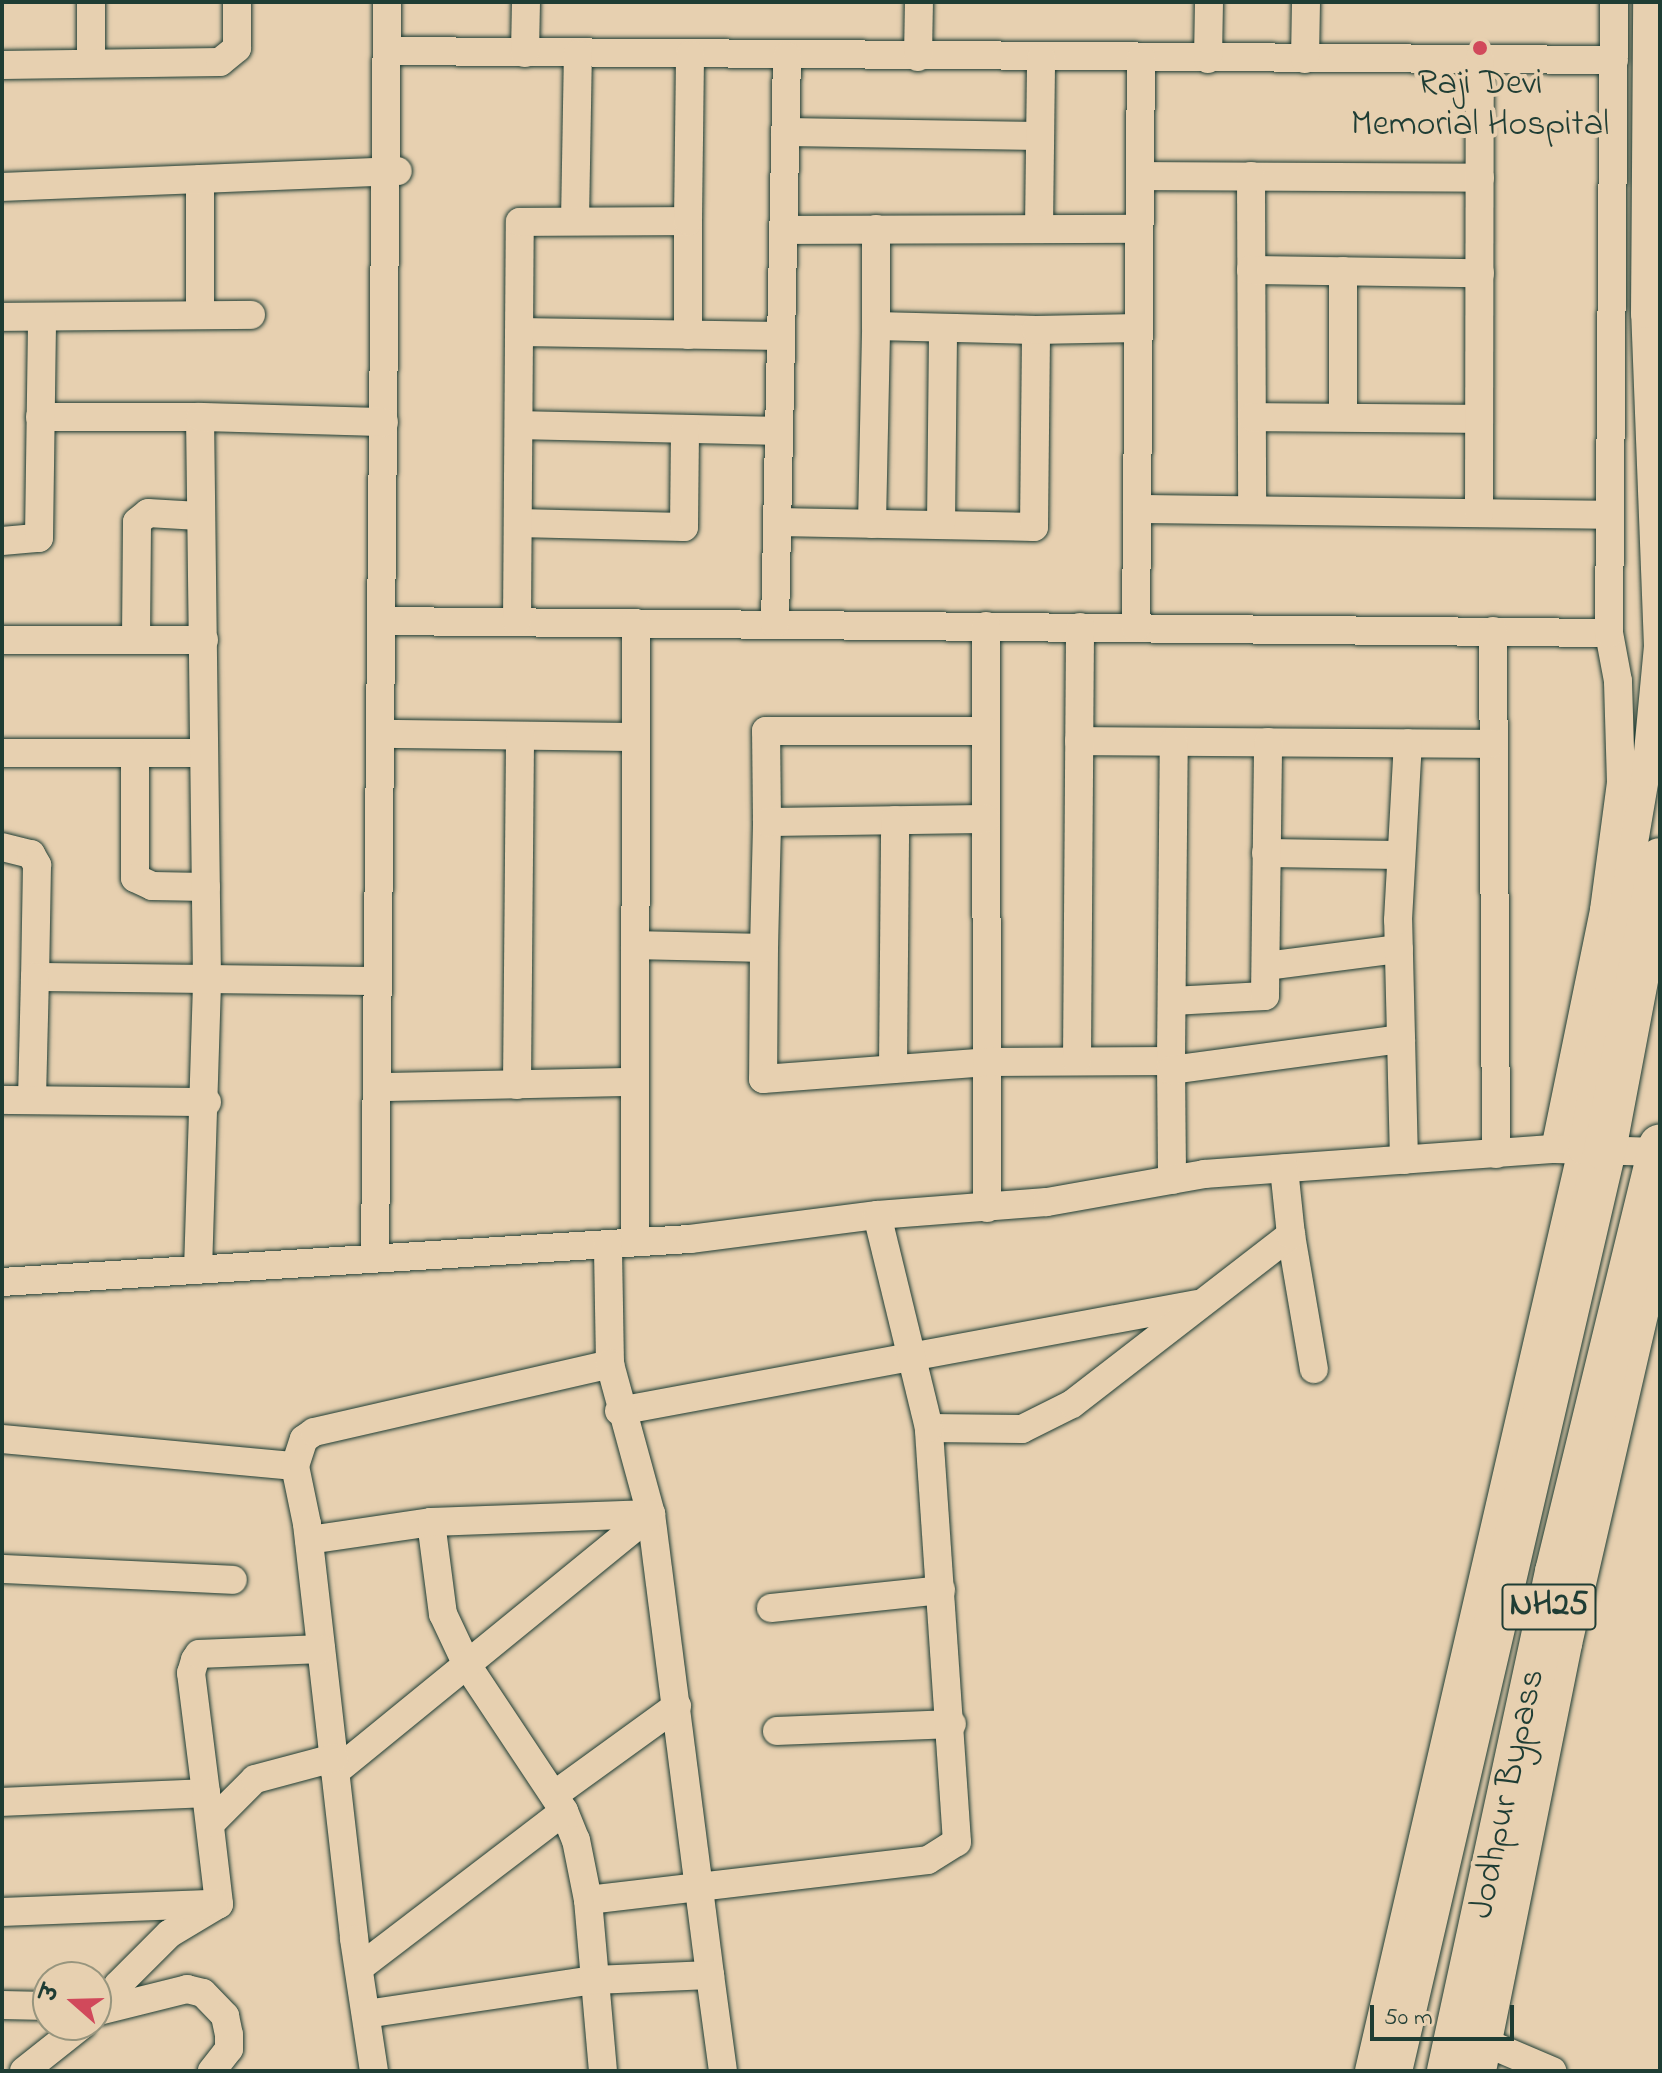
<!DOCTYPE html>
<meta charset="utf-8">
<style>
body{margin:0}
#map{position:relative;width:1662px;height:2073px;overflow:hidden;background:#e7d0b0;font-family:"Indie Flower","Playpen Sans Deva",sans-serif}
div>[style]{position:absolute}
.roads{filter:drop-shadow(0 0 2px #1f3d34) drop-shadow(0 0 2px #1f3d34)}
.minor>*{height:28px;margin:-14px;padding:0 14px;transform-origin:14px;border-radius:14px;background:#e7d0b0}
.highway>*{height:42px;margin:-21px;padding:0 21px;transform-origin:21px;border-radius:21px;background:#e7d0b0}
.dots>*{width:22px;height:22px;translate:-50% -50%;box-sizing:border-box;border:4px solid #e7d0b0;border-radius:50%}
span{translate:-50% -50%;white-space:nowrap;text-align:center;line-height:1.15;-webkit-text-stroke:8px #e7d0b0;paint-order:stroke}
.shield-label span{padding:2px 6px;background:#e7d0b0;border:2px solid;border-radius:6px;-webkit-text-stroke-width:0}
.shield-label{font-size:34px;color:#1f3d34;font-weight:700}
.poi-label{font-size:36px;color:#1f3d34}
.street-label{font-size:36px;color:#1f3d34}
.frame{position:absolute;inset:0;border:4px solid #1f3d34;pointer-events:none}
.north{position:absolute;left:32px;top:1961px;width:80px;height:80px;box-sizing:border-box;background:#e7d0b0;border:2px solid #97957e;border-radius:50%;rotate:290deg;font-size:22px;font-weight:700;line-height:32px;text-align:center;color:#1f3d34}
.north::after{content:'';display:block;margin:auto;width:28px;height:36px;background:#d1495b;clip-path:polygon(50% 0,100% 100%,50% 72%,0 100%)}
.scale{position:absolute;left:1370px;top:2005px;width:144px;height:36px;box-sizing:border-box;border:4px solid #1f3d34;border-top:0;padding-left:10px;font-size:24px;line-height:28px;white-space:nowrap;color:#1f3d34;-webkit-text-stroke:6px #e7d0b0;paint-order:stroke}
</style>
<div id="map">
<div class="roads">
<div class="minor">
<div style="left:91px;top:2px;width:60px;rotate:90deg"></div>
<div style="left:387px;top:51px;width:1227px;rotate:0.42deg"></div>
<div style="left:525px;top:53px;width:51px;rotate:-88.9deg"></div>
<div style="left:918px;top:57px;width:55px;rotate:-89deg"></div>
<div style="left:1208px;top:59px;width:57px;rotate:-89deg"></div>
<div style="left:1305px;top:59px;width:57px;rotate:-89deg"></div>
<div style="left:2px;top:65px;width:218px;rotate:-0.8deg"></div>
<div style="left:220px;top:62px;width:22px;rotate:-39deg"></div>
<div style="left:237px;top:48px;width:46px;rotate:-90deg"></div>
<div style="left:785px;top:132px;width:255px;rotate:0.9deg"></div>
<div style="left:1140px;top:176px;width:340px;rotate:0.3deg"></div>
<div style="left:1251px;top:176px;width:334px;rotate:89.8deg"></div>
<div style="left:200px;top:179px;width:136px;rotate:90deg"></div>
<div style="left:2px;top:187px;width:396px;rotate:-2.3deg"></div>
<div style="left:575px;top:221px;width:167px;rotate:-89deg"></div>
<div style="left:688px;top:221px;width:114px;rotate:90deg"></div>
<div style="left:876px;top:229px;width:97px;rotate:90deg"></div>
<div style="left:876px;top:326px;width:160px;rotate:1.4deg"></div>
<div style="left:1039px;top:229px;width:171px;rotate:-89.3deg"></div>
<div style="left:783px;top:230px;width:356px;rotate:-0.2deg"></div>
<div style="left:1251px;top:270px;width:229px;rotate:0.8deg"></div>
<div style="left:2px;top:317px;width:249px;rotate:-0.5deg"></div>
<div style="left:519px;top:332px;width:262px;rotate:0.9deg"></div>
<div style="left:40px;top:417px;width:160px"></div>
<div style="left:1252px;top:417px;width:227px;rotate:0.5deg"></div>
<div style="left:1343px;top:417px;width:146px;rotate:-90deg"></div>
<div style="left:519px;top:425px;width:260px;rotate:1.3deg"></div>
<div style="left:1137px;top:509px;width:473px;rotate:0.7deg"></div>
<div style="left:1479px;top:513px;width:453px;rotate:-89.9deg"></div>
<div style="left:777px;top:522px;width:257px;rotate:1.1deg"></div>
<div style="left:1034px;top:527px;width:197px;rotate:-89.4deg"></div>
<div style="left:1036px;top:330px;width:102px;rotate:-1.1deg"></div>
<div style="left:518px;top:523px;width:166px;rotate:1.4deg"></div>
<div style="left:684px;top:527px;width:98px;rotate:-89.4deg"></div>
<div style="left:872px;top:524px;width:198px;rotate:-88.8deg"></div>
<div style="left:941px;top:525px;width:197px;rotate:-89.4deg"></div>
<div style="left:2px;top:541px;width:37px;rotate:-5deg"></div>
<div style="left:39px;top:538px;width:220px;rotate:-89.2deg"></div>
<div style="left:382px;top:621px;width:1227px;rotate:0.56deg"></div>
<div style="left:517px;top:621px;width:399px;rotate:-89.6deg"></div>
<div style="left:520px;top:222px;width:168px;rotate:-0.3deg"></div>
<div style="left:688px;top:221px;width:166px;rotate:-89.3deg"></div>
<div style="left:775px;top:624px;width:568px;rotate:-88.79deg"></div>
<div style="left:986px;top:626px;width:582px;rotate:89.9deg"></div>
<div style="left:1136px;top:628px;width:570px;rotate:-89.5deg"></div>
<div style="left:1493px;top:631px;width:523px;rotate:89.67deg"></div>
<div style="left:136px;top:639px;width:117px;rotate:-89.5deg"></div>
<div style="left:137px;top:522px;width:14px;rotate:-39deg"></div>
<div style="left:148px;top:513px;width:51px;rotate:3.4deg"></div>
<div style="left:2px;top:640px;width:202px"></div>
<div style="left:393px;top:734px;width:243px;rotate:0.7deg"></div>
<div style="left:1079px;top:741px;width:412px;rotate:0.4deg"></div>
<div style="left:2px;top:753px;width:201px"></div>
<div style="left:135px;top:753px;width:125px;rotate:90deg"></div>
<div style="left:135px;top:878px;width:19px;rotate:25deg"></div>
<div style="left:152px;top:886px;width:54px;rotate:1.1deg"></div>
<div style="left:767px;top:822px;width:91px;rotate:-90.6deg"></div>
<div style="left:766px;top:731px;width:220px"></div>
<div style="left:2px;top:847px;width:30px;rotate:14deg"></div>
<div style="left:31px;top:854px;width:13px;rotate:61deg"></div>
<div style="left:37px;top:865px;width:112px;rotate:91deg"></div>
<div style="left:35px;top:977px;width:343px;rotate:0.7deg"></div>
<div style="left:1266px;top:853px;width:134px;rotate:0.9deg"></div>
<div style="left:635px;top:945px;width:129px;rotate:1.3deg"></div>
<div style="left:764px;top:948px;width:131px;rotate:90.4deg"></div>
<div style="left:763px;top:1079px;width:225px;rotate:-4.3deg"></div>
<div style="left:987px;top:1062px;width:184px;rotate:-0.3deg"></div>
<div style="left:1171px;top:1061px;width:119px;rotate:89.5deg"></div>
<div style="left:764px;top:948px;width:126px;rotate:-88.6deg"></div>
<div style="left:767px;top:822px;width:219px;rotate:-0.8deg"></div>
<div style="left:1266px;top:966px;width:134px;rotate:-7.3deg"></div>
<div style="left:1172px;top:1001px;width:93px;rotate:-3.1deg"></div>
<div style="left:1265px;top:996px;width:254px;rotate:-89.3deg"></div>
<div style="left:1077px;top:1061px;width:434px;rotate:-89.6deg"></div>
<div style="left:1171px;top:1061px;width:319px;rotate:-89.5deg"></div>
<div style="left:893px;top:1069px;width:249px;rotate:-89.5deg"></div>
<div style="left:1171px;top:1070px;width:232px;rotate:-7.7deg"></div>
<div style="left:517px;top:1085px;width:349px;rotate:-89.5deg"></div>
<div style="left:389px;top:1087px;width:246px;rotate:-1.2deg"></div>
<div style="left:32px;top:1099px;width:122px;rotate:-88.6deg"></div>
<div style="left:2px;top:1100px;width:205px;rotate:0.6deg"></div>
<div style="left:1555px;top:1149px;width:244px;rotate:-78.4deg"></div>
<div style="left:1604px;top:910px;width:128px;rotate:-82.4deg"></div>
<div style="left:1621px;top:783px;width:102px;rotate:-91.7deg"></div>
<div style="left:1618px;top:681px;width:49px;rotate:-100.6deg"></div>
<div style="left:1609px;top:633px;width:631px;rotate:-89.55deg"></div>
<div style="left:1404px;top:1160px;width:240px;rotate:-91.4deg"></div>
<div style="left:1398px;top:920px;width:177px;rotate:-86.8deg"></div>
<div style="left:1291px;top:1235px;width:136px;rotate:80.3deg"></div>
<div style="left:635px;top:1242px;width:619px;rotate:-89.91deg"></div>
<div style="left:375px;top:1258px;width:1256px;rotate:-89.45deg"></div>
<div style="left:198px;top:1270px;width:290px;rotate:-88.2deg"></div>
<div style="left:207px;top:980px;width:563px;rotate:-90.71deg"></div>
<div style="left:200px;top:417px;width:184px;rotate:1.6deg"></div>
<div style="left:2px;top:1282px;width:689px;rotate:-3.58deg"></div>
<div style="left:690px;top:1239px;width:189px;rotate:-7.3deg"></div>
<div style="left:877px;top:1215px;width:170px;rotate:-4.4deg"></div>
<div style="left:1047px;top:1202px;width:159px;rotate:-10.1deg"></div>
<div style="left:1204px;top:1174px;width:352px;rotate:-4.1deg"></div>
<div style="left:1555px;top:1149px;width:105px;rotate:1.6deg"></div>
<div style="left:619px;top:1411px;width:588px;rotate:-10.49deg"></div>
<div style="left:929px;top:1428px;width:93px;rotate:0.6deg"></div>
<div style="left:1022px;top:1429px;width:56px;rotate:-26.6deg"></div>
<div style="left:1072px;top:1404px;width:277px;rotate:-37.7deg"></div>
<div style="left:1291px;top:1235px;width:67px;rotate:-96deg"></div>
<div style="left:2px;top:1439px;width:294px;rotate:5.3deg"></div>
<div style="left:295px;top:1466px;width:28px;rotate:-72deg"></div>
<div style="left:304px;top:1439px;width:12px;rotate:-35deg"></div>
<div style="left:314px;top:1432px;width:304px;rotate:-12.9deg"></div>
<div style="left:610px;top:1364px;width:120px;rotate:-91deg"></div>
<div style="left:295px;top:1466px;width:59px;rotate:78.3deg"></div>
<div style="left:307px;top:1524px;width:418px;rotate:83.5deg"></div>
<div style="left:354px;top:1939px;width:134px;rotate:81.4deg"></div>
<div style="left:651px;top:1514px;width:465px;rotate:82.7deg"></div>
<div style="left:431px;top:1522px;width:93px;rotate:82.6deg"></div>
<div style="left:443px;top:1614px;width:56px;rotate:64.8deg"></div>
<div style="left:467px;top:1665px;width:175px;rotate:56.4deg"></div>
<div style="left:564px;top:1811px;width:31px;rotate:68deg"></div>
<div style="left:576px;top:1840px;width:61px;rotate:78.7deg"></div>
<div style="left:588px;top:1900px;width:172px;rotate:85deg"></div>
<div style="left:309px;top:1540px;width:123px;rotate:-8.4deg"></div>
<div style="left:431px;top:1522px;width:220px;rotate:-2.1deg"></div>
<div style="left:651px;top:1514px;width:156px;rotate:-105.3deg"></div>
<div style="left:2px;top:1569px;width:231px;rotate:2.7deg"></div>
<div style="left:771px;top:1608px;width:171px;rotate:-6deg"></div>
<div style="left:777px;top:1731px;width:175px;rotate:-2.3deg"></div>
<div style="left:335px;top:1772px;width:408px;rotate:-39.2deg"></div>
<div style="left:206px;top:1793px;width:121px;rotate:-97.1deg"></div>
<div style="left:191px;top:1673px;width:14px;rotate:-73deg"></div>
<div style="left:195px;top:1660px;width:7px;rotate:-56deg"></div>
<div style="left:199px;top:1654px;width:122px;rotate:-2.3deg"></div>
<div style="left:554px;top:1795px;width:152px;rotate:-35.9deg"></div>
<div style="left:2px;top:1802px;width:204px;rotate:-2.5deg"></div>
<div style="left:206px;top:1793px;width:112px;rotate:83.3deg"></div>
<div style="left:219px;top:1904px;width:58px;rotate:149deg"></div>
<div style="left:169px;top:1934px;width:72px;rotate:135deg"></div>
<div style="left:118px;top:1985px;width:24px;rotate:120deg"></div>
<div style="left:106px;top:2006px;width:10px;rotate:180deg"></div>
<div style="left:211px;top:1823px;width:62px;rotate:-45deg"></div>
<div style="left:255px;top:1779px;width:82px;rotate:-14.9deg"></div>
<div style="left:588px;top:1900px;width:342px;rotate:-6.7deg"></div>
<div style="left:928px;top:1860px;width:34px;rotate:-32deg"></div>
<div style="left:957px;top:1842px;width:415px;rotate:-93.9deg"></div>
<div style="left:929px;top:1428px;width:219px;rotate:-103.7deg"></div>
<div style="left:2px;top:1912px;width:212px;rotate:-2.2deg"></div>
<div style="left:359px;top:1968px;width:258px;rotate:-37.4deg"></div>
<div style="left:2px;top:2005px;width:46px;rotate:1.2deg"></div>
<div style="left:99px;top:2011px;width:91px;rotate:-14deg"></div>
<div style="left:187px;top:1989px;width:16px;rotate:14deg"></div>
<div style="left:203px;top:1993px;width:32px;rotate:46deg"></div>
<div style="left:225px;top:2016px;width:19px;rotate:78deg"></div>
<div style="left:229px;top:2035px;width:14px;rotate:90deg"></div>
<div style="left:229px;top:2049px;width:28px;rotate:128deg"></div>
<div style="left:366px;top:2014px;width:231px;rotate:-8.5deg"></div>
<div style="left:594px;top:1980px;width:116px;rotate:-2.5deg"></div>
<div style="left:710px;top:1975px;width:97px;rotate:82.3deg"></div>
<div style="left:1489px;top:2044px;width:69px;rotate:23.2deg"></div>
<div style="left:24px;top:2071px;width:74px;rotate:-38.4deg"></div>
<div style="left:1369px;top:2071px;width:945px;rotate:-76.98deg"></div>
<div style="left:1582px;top:1150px;width:382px;rotate:-80.4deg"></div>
<div style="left:1646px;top:773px;width:127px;rotate:-84.6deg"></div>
<div style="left:1658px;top:647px;width:333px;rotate:-92.2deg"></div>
<div style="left:1645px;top:314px;width:312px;rotate:-89.6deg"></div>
<div style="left:1482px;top:2071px;width:436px;rotate:-78.6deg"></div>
<div style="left:1568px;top:1644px;width:408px;rotate:-77deg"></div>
</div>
<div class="highway">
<div style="left:1391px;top:2071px;width:946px;rotate:-76.92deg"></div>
<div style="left:1605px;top:1150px;width:296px;rotate:-79.3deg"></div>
<div style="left:1448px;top:2071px;width:511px;rotate:-77.79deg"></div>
<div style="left:1556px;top:1572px;width:439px;rotate:-76.3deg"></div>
</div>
</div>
<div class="dots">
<div style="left:1480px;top:48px;background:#d1495b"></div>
</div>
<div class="shield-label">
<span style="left:1549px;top:1607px">NH25</span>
</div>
<div class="poi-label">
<span style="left:1480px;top:105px">Raji Devi<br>Memorial Hospital</span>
</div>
<div class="street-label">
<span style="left:1508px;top:1794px;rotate:-78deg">Jodhpur Bypass</span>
</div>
<div class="frame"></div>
<div class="north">उ</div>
<div class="scale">50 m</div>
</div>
